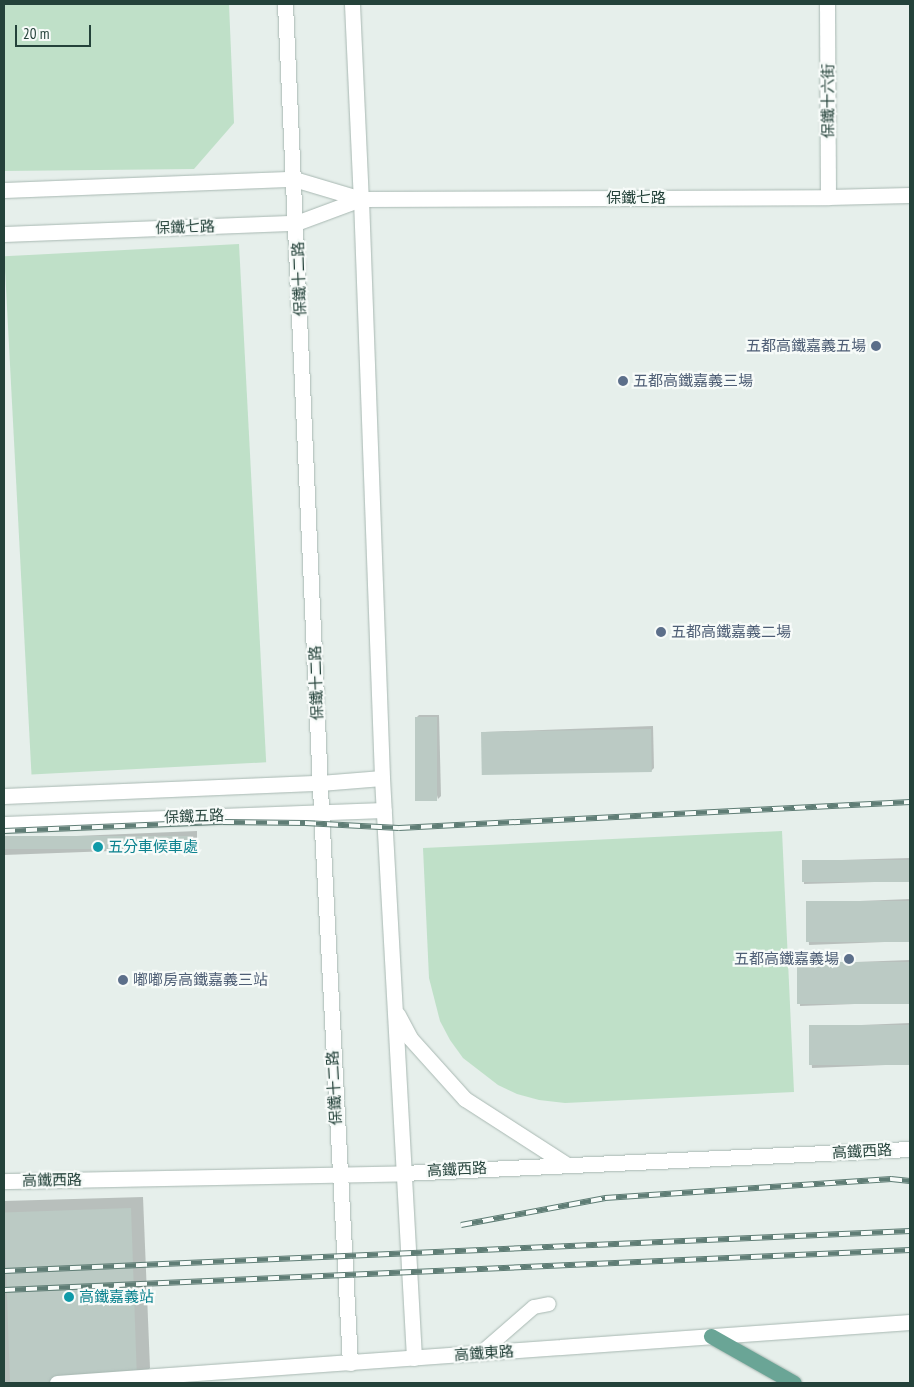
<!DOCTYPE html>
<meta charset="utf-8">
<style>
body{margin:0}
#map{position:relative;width:914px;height:1387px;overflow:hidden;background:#e6efeb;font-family:"PT Sans Narrow","Noto Sans TC",sans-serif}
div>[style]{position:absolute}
.green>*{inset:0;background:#bfe0c8;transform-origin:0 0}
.shadow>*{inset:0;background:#0003}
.building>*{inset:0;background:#bbcac4;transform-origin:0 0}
.roads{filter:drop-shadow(0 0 1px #a8b8b2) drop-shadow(0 0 1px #a8b8b2)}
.service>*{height:14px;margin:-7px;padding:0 7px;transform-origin:7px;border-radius:7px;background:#fff}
.minor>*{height:15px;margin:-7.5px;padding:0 7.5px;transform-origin:7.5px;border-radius:7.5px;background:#fff}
.primary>*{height:15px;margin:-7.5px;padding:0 7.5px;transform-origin:7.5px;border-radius:7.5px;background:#6aa596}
.rail>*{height:5.5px;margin-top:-2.75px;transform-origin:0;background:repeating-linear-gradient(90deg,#f7fbf9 0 11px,#5f7d75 0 22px);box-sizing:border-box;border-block:1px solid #5f7d75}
.dots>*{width:14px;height:14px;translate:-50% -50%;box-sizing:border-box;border:2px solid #f7fbf9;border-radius:50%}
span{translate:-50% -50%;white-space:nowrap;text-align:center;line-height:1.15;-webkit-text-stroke:4.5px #f7fbf9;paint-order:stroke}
.street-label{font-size:15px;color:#24423a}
.service-label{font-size:15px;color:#4e5e75}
.right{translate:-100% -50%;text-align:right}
.left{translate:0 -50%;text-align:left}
.culture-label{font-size:15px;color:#0d838f}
.frame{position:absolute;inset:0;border:5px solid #24423a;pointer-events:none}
.scale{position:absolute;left:15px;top:25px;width:76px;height:22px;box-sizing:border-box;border:2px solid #24423a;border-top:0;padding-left:6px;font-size:15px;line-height:18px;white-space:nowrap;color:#24423a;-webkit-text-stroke:4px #f7fbf9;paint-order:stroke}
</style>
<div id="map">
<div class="green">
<div style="clip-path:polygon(4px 4px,229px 4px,234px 123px,194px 169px,4px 171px)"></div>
<div style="left:239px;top:244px;width:519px;height:235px;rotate:87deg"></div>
<div style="clip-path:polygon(782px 831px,794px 1092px,565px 1103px,539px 1100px,517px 1094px,498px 1085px,463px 1058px,450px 1040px,440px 1021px,429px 978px,423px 848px)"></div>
</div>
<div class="shadow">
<div style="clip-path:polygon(419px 715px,439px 715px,441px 796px,438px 799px,416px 718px)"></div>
<div style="clip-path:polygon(653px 726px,654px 768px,651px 771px,483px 735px,485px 732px)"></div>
<div style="clip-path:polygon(197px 831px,197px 841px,191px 848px,4px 855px,4px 839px)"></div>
<div style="clip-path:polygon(910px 858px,910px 881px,804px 884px,804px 864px,807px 861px)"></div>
<div style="clip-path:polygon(910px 899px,910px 941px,809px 945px,807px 905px,810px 903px)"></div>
<div style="clip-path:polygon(910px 960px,910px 1002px,800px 1006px,799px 967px,802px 964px)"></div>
<div style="clip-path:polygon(910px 1023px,910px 1064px,812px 1068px,810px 1030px,813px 1027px)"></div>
<div style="clip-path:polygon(143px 1197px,150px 1368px,138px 1380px,4px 1383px,4px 1201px)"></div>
</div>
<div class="building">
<div style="left:415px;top:717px;width:22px;height:84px"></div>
<div style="left:651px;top:729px;width:43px;height:170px;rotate:89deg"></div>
<div style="left:191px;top:836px;width:13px;height:187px;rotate:90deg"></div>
<div style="left:910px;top:860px;width:22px;height:108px;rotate:90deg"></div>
<div style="left:910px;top:901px;width:41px;height:104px;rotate:90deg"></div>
<div style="left:910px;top:962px;width:42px;height:113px;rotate:90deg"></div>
<div style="left:910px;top:1025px;width:40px;height:101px;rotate:90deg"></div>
<div style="left:131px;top:1208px;width:173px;height:127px;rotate:88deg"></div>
</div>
<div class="roads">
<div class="service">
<div style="left:481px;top:1353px;width:70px;rotate:-41deg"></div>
<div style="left:534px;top:1307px;width:15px;rotate:-11deg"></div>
</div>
<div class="minor">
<div style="left:285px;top:4px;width:807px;rotate:87.44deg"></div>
<div style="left:321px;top:810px;width:554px;rotate:87deg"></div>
<div style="left:352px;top:4px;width:195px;rotate:87.4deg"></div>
<div style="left:361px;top:199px;width:579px;rotate:87.92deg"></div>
<div style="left:382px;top:778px;width:581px;rotate:86.84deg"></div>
<div style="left:827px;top:4px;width:193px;rotate:89.7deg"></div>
<div style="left:4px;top:190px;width:290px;rotate:-2.2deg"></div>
<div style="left:294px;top:179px;width:70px;rotate:16.6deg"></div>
<div style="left:361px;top:199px;width:467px;rotate:-0.2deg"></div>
<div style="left:828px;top:197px;width:82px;rotate:-1.4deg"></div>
<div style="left:4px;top:234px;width:292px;rotate:-2.2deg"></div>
<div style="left:296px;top:223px;width:69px;rotate:-20.3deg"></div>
<div style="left:4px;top:796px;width:316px;rotate:-2.4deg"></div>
<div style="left:320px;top:783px;width:62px;rotate:-4.6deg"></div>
<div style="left:4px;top:824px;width:380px;rotate:-2.1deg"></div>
<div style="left:398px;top:1015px;width:26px;rotate:62deg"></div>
<div style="left:410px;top:1038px;width:82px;rotate:48deg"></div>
<div style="left:465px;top:1099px;width:120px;rotate:32.8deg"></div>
<div style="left:4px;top:1181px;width:399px;rotate:-1.1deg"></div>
<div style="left:403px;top:1173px;width:508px;rotate:-2.71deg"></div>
<div style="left:57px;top:1383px;width:855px;rotate:-4.09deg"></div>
</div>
<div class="primary">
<div style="left:711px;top:1336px;width:95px;rotate:29.5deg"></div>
</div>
</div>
<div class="rail">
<div style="left:4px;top:831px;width:219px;rotate:-2.4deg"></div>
<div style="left:223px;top:822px;width:82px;rotate:0.7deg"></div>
<div style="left:305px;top:823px;width:94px;rotate:3deg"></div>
<div style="left:399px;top:828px;width:512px;rotate:-2.91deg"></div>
<div style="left:461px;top:1225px;width:147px;rotate:-10.6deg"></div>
<div style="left:605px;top:1198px;width:287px;rotate:-3.8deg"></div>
<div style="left:891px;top:1179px;width:19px;rotate:6deg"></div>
<div style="left:4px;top:1271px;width:907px;rotate:-2.53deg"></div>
<div style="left:4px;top:1290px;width:907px;rotate:-2.53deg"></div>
</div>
<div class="dots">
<div style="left:876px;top:346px;background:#5c6f8a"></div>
<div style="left:623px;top:381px;background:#5c6f8a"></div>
<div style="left:661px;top:632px;background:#5c6f8a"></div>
<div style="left:98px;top:847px;background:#0f9aa8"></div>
<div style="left:849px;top:959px;background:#5c6f8a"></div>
<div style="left:123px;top:980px;background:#5c6f8a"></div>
<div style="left:69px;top:1297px;background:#0f9aa8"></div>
</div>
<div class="street-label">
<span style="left:828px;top:101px;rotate:-90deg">保鐵十六街</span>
<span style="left:636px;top:198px">保鐵七路</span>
<span style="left:185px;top:227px;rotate:-2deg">保鐵七路</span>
<span style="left:299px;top:279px;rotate:-92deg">保鐵十二路</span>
<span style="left:316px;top:683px;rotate:-92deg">保鐵十二路</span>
<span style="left:194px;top:816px;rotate:-2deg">保鐵五路</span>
<span style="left:334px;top:1088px;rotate:-93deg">保鐵十二路</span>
<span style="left:862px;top:1151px;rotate:-3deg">高鐵西路</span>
<span style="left:457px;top:1169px;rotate:-3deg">高鐵西路</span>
<span style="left:52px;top:1180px;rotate:-1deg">高鐵西路</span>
<span style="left:484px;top:1353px;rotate:-4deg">高鐵東路</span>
</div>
<div class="service-label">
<span class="right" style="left:866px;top:346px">五都高鐵嘉義五場</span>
<span class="left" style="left:633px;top:381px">五都高鐵嘉義三場</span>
<span class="left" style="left:671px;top:632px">五都高鐵嘉義二場</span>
<span class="right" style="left:839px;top:959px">五都高鐵嘉義場</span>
<span class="left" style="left:133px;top:980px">嘟嘟房高鐵嘉義三站</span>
</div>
<div class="culture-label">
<span class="left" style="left:108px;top:847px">五分車候車處</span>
<span class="left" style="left:79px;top:1297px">高鐵嘉義站</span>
</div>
<div class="frame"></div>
<div class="scale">20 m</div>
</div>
